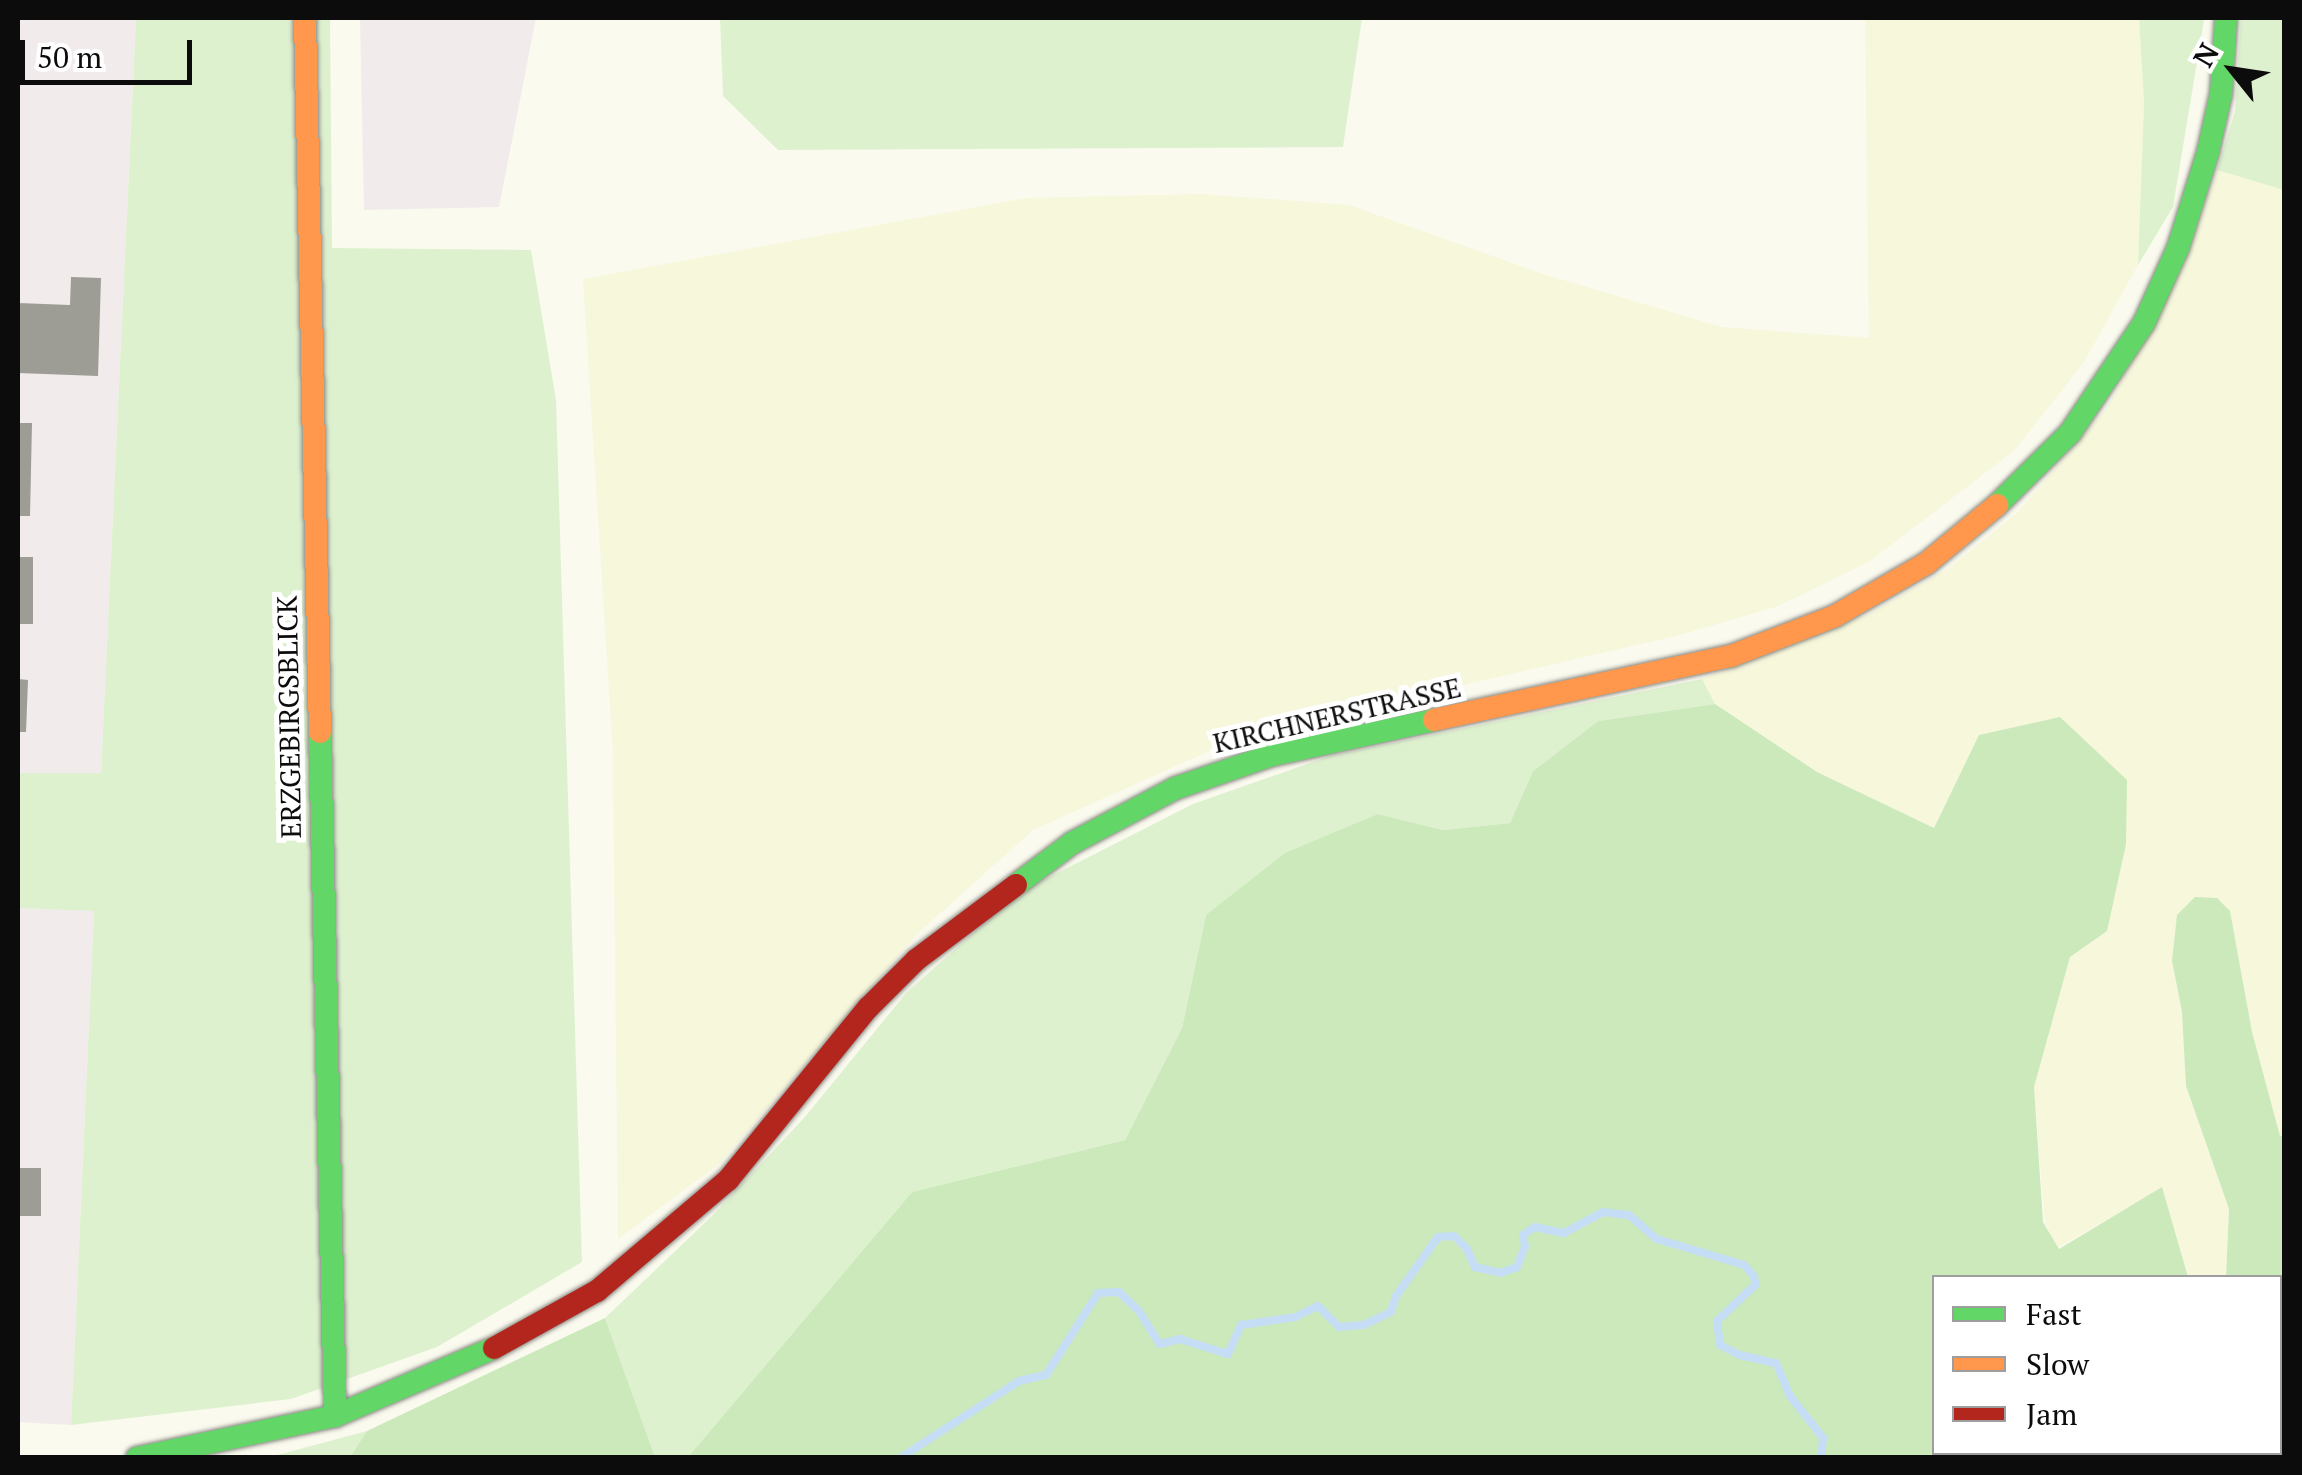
<!DOCTYPE html>
<style>
body{margin:0}
#map{position:relative;width:2302px;height:1475px;overflow:hidden;background:#fafaef;font-family:"PT Serif",serif}
div>[style]{position:absolute}
.industrial>*{inset:0;background:#f2ebec}
.farmland>*{inset:0;background:#f6f7db}
.green>*{inset:0;background:#def1cf}
.forest>*{inset:0;background:#cce9bc}
.stream>*{height:8px;margin:-4px;padding:0 4px;transform-origin:4px;border-radius:4px;background:#c5ddf5}
.building>*{inset:0;background:#9d9c95;transform-origin:0 0}
.roads{filter:drop-shadow(0 0 2px #8a8a85) drop-shadow(0 0 2px #8a8a85)}
.fast>*{height:22px;margin:-11px;padding:0 11px;transform-origin:11px;border-radius:11px;background:#63d668}
.slow>*{height:22px;margin:-11px;padding:0 11px;transform-origin:11px;border-radius:11px;background:#ff974d}
.jam>*{height:22px;margin:-11px;padding:0 11px;transform-origin:11px;border-radius:11px;background:#b3261e}
span{translate:-50% -50%;white-space:nowrap;text-align:center;line-height:1.15;-webkit-text-stroke:10px #fff;paint-order:stroke}
.street-label{font-size:28px;color:#0c0c0c}
.frame{position:absolute;inset:0;border:20px solid #0c0c0c;pointer-events:none}
.legend{position:absolute;left:1932px;top:1275px;width:350px;height:180px;box-sizing:border-box;background:#fff;border:2px solid #9e9e9e;margin:0;padding:12px 18px;list-style:none;font-size:30px;color:#0c0c0c}
.legend li{display:flex;align-items:center;gap:20px;height:50px}
.legend b{width:50px;border:2px solid #9e9e9e}
.north{position:absolute;left:2182px;top:20px;width:100px;height:100px;-webkit-text-stroke:8px #fff;paint-order:stroke;rotate:300deg;font-size:28px;font-weight:700;line-height:40px;text-align:center;color:#0c0c0c}
.north::after{content:'';display:block;margin:auto;width:35px;height:45px;background:#0c0c0c;clip-path:polygon(50% 0,100% 100%,50% 72%,0 100%)}
.scale{position:absolute;left:20px;top:40px;width:172px;height:45px;box-sizing:border-box;border:5px solid #0c0c0c;border-top:0;padding-left:12px;font-size:30px;line-height:35px;white-space:nowrap;color:#0c0c0c;-webkit-text-stroke:8px #fff;paint-order:stroke}
</style>
<div id="map">
<div class="industrial">
<div style="clip-path:polygon(18px 18px,136px 18px,101px 774px,18px 773px)"></div>
<div style="clip-path:polygon(360px 18px,536px 18px,499px 207px,364px 210px)"></div>
<div style="clip-path:polygon(18px 908px,94px 910px,71px 1425px,18px 1422px)"></div>
</div>
<div class="farmland">
<div style="clip-path:polygon(1865px 18px,2139px 18px,2144px 103px,2138px 265px,2084px 362px,2015px 450px,1869px 562px,1778px 606px,1680px 635px,1243px 736px,1033px 830px,916px 935px,718px 1165px,618px 1239px,613px 754px,583px 279px,1026px 198px,1202px 194px,1349px 205px,1546px 275px,1722px 327px,1869px 338px)"></div>
<div style="clip-path:polygon(2217px 170px,2284px 190px,2284px 1135px,2280px 1137px,2252px 1032px,2230px 911px,2172px 961px,2182px 1012px,2186px 1086px,2229px 1209px,2226px 1277px,2188px 1277px,2162px 1188px,2057px 1248px,2045px 1223px,2034px 1087px,2070px 957px,2107px 930px,2059px 717px,1979px 735px,1934px 828px,1817px 772px,1715px 704px,1702px 679px,1867px 615px,1948px 569px,2017px 513px,2107px 408px,2179px 275px)"></div>
</div>
<div class="green">
<div style="clip-path:polygon(136px 18px,330px 18px,332px 248px,531px 250px,556px 400px,582px 1262px,437px 1347px,291px 1399px,71px 1425px,94px 911px,18px 908px,18px 773px,101px 773px)"></div>
<div style="clip-path:polygon(720px 18px,1362px 18px,1343px 147px,778px 150px,723px 96px)"></div>
<div style="clip-path:polygon(2139px 18px,2204px 20px,2173px 207px,2138px 265px,2144px 103px)"></div>
<div style="clip-path:polygon(2241px 18px,2284px 18px,2284px 190px,2217px 170px,2235px 111px)"></div>
<div style="clip-path:polygon(1702px 679px,1715px 704px,1598px 721px,1533px 771px,1510px 823px,1443px 830px,1378px 814px,1206px 915px,1182px 1028px,1125px 1140px,912px 1192px,688px 1457px,655px 1457px,605px 1318px,712px 1216px,804px 1118px,907px 992px,1020px 892px,1193px 804px,1330px 756px)"></div>
<div style="clip-path:polygon(367px 1431px,350px 1457px,270px 1457px)"></div>
</div>
<div class="forest">
<div style="clip-path:polygon(1715px 704px,1817px 772px,1934px 828px,1979px 735px,2060px 717px,2127px 780px,2126px 844px,2107px 931px,2070px 957px,2034px 1087px,2043px 1222px,2059px 1249px,2162px 1187px,2188px 1277px,1934px 1278px,1934px 1452px,2280px 1452px,2280px 1367px,2284px 1368px,2284px 1457px,688px 1457px,912px 1192px,1125px 1140px,1182px 1028px,1206px 915px,1285px 853px,1378px 814px,1443px 830px,1510px 823px,1533px 771px,1598px 721px)"></div>
<div style="clip-path:polygon(2195px 897px,2217px 898px,2230px 911px,2252px 1032px,2280px 1136px,2284px 1135px,2284px 1318px,2280px 1320px,2280px 1278px,2226px 1277px,2229px 1209px,2186px 1086px,2182px 1012px,2172px 961px,2177px 915px)"></div>
<div style="clip-path:polygon(605px 1318px,655px 1457px,350px 1457px,367px 1431px)"></div>
</div>
<div class="stream">
<div style="left:900px;top:1458px;width:142px;rotate:-32.9deg"></div>
<div style="left:1019px;top:1381px;width:28px;rotate:-13deg"></div>
<div style="left:1046px;top:1375px;width:97px;rotate:-57.6deg"></div>
<div style="left:1098px;top:1293px;width:21px;rotate:-3deg"></div>
<div style="left:1119px;top:1292px;width:28px;rotate:44deg"></div>
<div style="left:1139px;top:1311px;width:39px;rotate:58deg"></div>
<div style="left:1160px;top:1344px;width:21px;rotate:-14deg"></div>
<div style="left:1180px;top:1339px;width:50px;rotate:17.4deg"></div>
<div style="left:1228px;top:1354px;width:32px;rotate:-66deg"></div>
<div style="left:1241px;top:1325px;width:55px;rotate:-8.4deg"></div>
<div style="left:1295px;top:1317px;width:25px;rotate:-26deg"></div>
<div style="left:1318px;top:1306px;width:30px;rotate:45deg"></div>
<div style="left:1339px;top:1327px;width:25px;rotate:-5deg"></div>
<div style="left:1364px;top:1325px;width:30px;rotate:-26deg"></div>
<div style="left:1391px;top:1312px;width:17px;rotate:-73deg"></div>
<div style="left:1396px;top:1296px;width:72px;rotate:-54.6deg"></div>
<div style="left:1438px;top:1237px;width:16px;rotate:-4deg"></div>
<div style="left:1454px;top:1236px;width:18px;rotate:45deg"></div>
<div style="left:1467px;top:1249px;width:20px;rotate:66deg"></div>
<div style="left:1475px;top:1267px;width:26px;rotate:13deg"></div>
<div style="left:1500px;top:1273px;width:18px;rotate:-19deg"></div>
<div style="left:1517px;top:1267px;width:22px;rotate:-69deg"></div>
<div style="left:1525px;top:1246px;width:11px;rotate:-100deg"></div>
<div style="left:1523px;top:1235px;width:14px;rotate:-34deg"></div>
<div style="left:1535px;top:1227px;width:30px;rotate:12deg"></div>
<div style="left:1564px;top:1233px;width:44px;rotate:-28.3deg"></div>
<div style="left:1603px;top:1212px;width:26px;rotate:7deg"></div>
<div style="left:1629px;top:1215px;width:37px;rotate:41deg"></div>
<div style="left:1657px;top:1239px;width:91px;rotate:16.6deg"></div>
<div style="left:1744px;top:1265px;width:13px;rotate:48deg"></div>
<div style="left:1753px;top:1275px;width:9px;rotate:72deg"></div>
<div style="left:1756px;top:1284px;width:54px;rotate:136.5deg"></div>
<div style="left:1717px;top:1321px;width:24px;rotate:83deg"></div>
<div style="left:1720px;top:1345px;width:22px;rotate:27deg"></div>
<div style="left:1740px;top:1355px;width:37px;rotate:13deg"></div>
<div style="left:1776px;top:1363px;width:36px;rotate:67deg"></div>
<div style="left:1790px;top:1396px;width:53px;rotate:51.8deg"></div>
<div style="left:1823px;top:1438px;width:20px;rotate:96deg"></div>
</div>
<div class="building">
<div style="clip-path:polygon(71px 277px,101px 278px,98px 376px,18px 373px,18px 303px,70px 305px)"></div>
<div style="clip-path:polygon(18px 423px,32px 423px,30px 516px,18px 516px)"></div>
<div style="left:18px;top:557px;width:15px;height:67px"></div>
<div style="clip-path:polygon(18px 679px,28px 680px,26px 732px,18px 732px)"></div>
<div style="left:18px;top:1168px;width:23px;height:48px"></div>
</div>
<div class="roads">
<div class="fast">
<div style="left:1997px;top:505px;width:103px;rotate:-44.6deg"></div>
<div style="left:2070px;top:433px;width:133px;rotate:-56.1deg"></div>
<div style="left:2144px;top:323px;width:82px;rotate:-65.6deg"></div>
<div style="left:2178px;top:248px;width:101px;rotate:-72.6deg"></div>
<div style="left:2208px;top:152px;width:59px;rotate:-77.4deg"></div>
<div style="left:2221px;top:94px;width:76px;rotate:-86.2deg"></div>
<div style="left:320px;top:732px;width:684px;rotate:88.74deg"></div>
<div style="left:1016px;top:885px;width:70px;rotate:-36.9deg"></div>
<div style="left:1072px;top:843px;width:118px;rotate:-27.9deg"></div>
<div style="left:1176px;top:788px;width:102px;rotate:-19deg"></div>
<div style="left:1272px;top:755px;width:166px;rotate:-12.2deg"></div>
<div style="left:137px;top:1458px;width:202px;rotate:-12deg"></div>
<div style="left:335px;top:1416px;width:173px;rotate:-23.2deg"></div>
</div>
<div class="slow">
<div style="left:305px;top:18px;width:714px;rotate:88.8deg"></div>
<div style="left:1434px;top:720px;width:304px;rotate:-12.2deg"></div>
<div style="left:1731px;top:656px;width:111px;rotate:-21deg"></div>
<div style="left:1835px;top:616px;width:106px;rotate:-29.9deg"></div>
<div style="left:1927px;top:563px;width:91px;rotate:-39.6deg"></div>
</div>
<div class="jam">
<div style="left:494px;top:1348px;width:118px;rotate:-29deg"></div>
<div style="left:597px;top:1291px;width:172px;rotate:-40.3deg"></div>
<div style="left:728px;top:1180px;width:222px;rotate:-50.9deg"></div>
<div style="left:868px;top:1008px;width:68px;rotate:-45deg"></div>
<div style="left:916px;top:960px;width:125px;rotate:-36.9deg"></div>
</div>
</div>
<div class="street-label">
<span style="left:1337px;top:715px;rotate:-13deg">KIRCHNERSTRASSE</span>
<span style="left:289px;top:717px;rotate:-91deg">ERZGEBIRGSBLICK</span>
</div>
<div class="frame"></div>
<ul class="legend">
<li><b style="height:12px;background:#63d668"></b>Fast</li>
<li><b style="height:12px;background:#ff974d"></b>Slow</li>
<li><b style="height:12px;background:#b3261e"></b>Jam</li>
</ul>
<div class="north">N</div>
<div class="scale">50 m</div>
</div>
